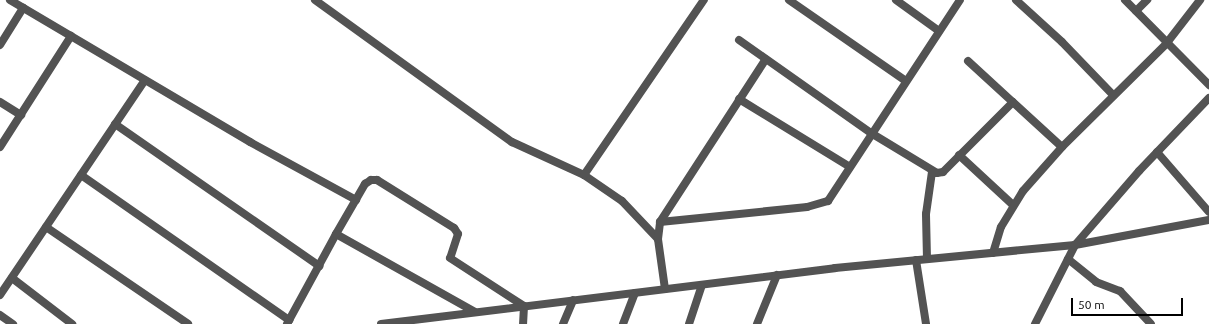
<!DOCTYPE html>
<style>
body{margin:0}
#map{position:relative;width:1209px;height:324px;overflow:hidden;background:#fff;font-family:Ubuntu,sans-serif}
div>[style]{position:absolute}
.minor>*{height:8px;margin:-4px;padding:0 4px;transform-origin:4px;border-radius:4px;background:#535353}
span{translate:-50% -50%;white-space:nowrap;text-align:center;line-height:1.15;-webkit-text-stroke:3px #fff;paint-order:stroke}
.scale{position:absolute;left:1071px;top:298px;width:112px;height:18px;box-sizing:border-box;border:2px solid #000;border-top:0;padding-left:5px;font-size:12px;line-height:14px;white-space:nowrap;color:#000;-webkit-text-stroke:3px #fff;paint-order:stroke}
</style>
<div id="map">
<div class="minor">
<div style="left:10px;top:0;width:279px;rotate:30.6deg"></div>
<div style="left:250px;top:142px;width:121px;rotate:28.7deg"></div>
<div style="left:315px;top:0;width:243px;rotate:35.8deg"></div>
<div style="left:512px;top:142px;width:79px;rotate:24.6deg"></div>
<div style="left:584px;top:175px;width:46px;rotate:34.4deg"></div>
<div style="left:622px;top:201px;width:52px;rotate:46.5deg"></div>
<div style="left:789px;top:0;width:142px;rotate:34.7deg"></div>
<div style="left:896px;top:0;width:53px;rotate:35.8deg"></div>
<div style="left:1016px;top:0;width:62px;rotate:42.4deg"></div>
<div style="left:1062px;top:42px;width:74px;rotate:46.1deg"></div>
<div style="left:1125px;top:0;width:120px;rotate:45.3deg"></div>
<div style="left:1136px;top:11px;width:16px;rotate:-45deg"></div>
<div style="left:739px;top:40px;width:161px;rotate:35.2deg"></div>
<div style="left:871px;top:133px;width:77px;rotate:31.2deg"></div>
<div style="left:937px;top:173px;width:6px;rotate:-9deg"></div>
<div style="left:943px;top:172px;width:99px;rotate:-45deg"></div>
<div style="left:0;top:45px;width:44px;rotate:-58.1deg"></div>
<div style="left:968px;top:61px;width:127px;rotate:42.5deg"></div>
<div style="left:739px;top:99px;width:130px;rotate:31.5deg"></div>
<div style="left:0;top:102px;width:25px;rotate:32deg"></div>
<div style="left:115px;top:124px;width:249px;rotate:34.8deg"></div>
<div style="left:0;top:147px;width:132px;rotate:-57.4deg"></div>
<div style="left:1157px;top:152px;width:79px;rotate:49.1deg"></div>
<div style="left:959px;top:155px;width:74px;rotate:42.8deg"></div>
<div style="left:81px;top:175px;width:254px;rotate:34.9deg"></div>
<div style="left:584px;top:175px;width:212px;rotate:-55.6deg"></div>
<div style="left:660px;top:222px;width:148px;rotate:-5.8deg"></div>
<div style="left:807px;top:207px;width:22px;rotate:-16deg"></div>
<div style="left:828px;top:201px;width:240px;rotate:-56.7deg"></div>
<div style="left:46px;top:227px;width:172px;rotate:34.3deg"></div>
<div style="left:336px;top:234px;width:159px;rotate:29.3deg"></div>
<div style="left:993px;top:253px;width:27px;rotate:-73deg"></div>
<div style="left:1001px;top:227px;width:42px;rotate:-58.6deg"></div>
<div style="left:1023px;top:191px;width:59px;rotate:-48.4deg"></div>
<div style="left:1062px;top:147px;width:146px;rotate:-44.7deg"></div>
<div style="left:1166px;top:44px;width:56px;rotate:-52.3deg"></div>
<div style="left:927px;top:259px;width:45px;rotate:-91.3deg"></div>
<div style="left:926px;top:214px;width:42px;rotate:-81.9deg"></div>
<div style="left:1068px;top:259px;width:36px;rotate:39deg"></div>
<div style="left:1096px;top:282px;width:26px;rotate:21deg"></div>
<div style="left:1120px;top:291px;width:45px;rotate:46.8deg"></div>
<div style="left:916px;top:260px;width:65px;rotate:81.1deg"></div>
<div style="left:12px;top:278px;width:76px;rotate:37.5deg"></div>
<div style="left:665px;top:289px;width:50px;rotate:-98deg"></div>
<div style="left:658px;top:239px;width:17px;rotate:-83deg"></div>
<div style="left:660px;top:222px;width:194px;rotate:-57deg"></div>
<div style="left:0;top:295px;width:259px;rotate:-56deg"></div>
<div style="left:0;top:315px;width:16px;rotate:35deg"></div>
<div style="left:287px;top:324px;width:102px;rotate:-61.4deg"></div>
<div style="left:336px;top:234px;width:58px;rotate:-59.9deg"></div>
<div style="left:365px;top:184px;width:7px;rotate:-34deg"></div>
<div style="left:371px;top:180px;width:6px"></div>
<div style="left:377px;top:180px;width:91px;rotate:31.9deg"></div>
<div style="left:454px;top:228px;width:7px;rotate:56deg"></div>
<div style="left:458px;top:234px;width:25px;rotate:108deg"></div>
<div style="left:450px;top:258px;width:88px;rotate:33deg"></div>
<div style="left:524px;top:306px;width:18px;rotate:93deg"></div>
<div style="left:381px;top:324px;width:457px;rotate:-7deg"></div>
<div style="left:835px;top:268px;width:241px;rotate:-5.5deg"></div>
<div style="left:1075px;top:245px;width:136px;rotate:-10.6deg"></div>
<div style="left:563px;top:324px;width:26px;rotate:-67deg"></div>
<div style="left:623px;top:324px;width:33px;rotate:-69deg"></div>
<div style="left:689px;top:324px;width:41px;rotate:-71.6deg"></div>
<div style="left:757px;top:324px;width:53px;rotate:-67.8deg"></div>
<div style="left:1035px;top:324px;width:89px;rotate:-63.1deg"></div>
<div style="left:1075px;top:245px;width:98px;rotate:-49.1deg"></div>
<div style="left:1139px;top:171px;width:101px;rotate:-46.2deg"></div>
</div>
<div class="scale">50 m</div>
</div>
